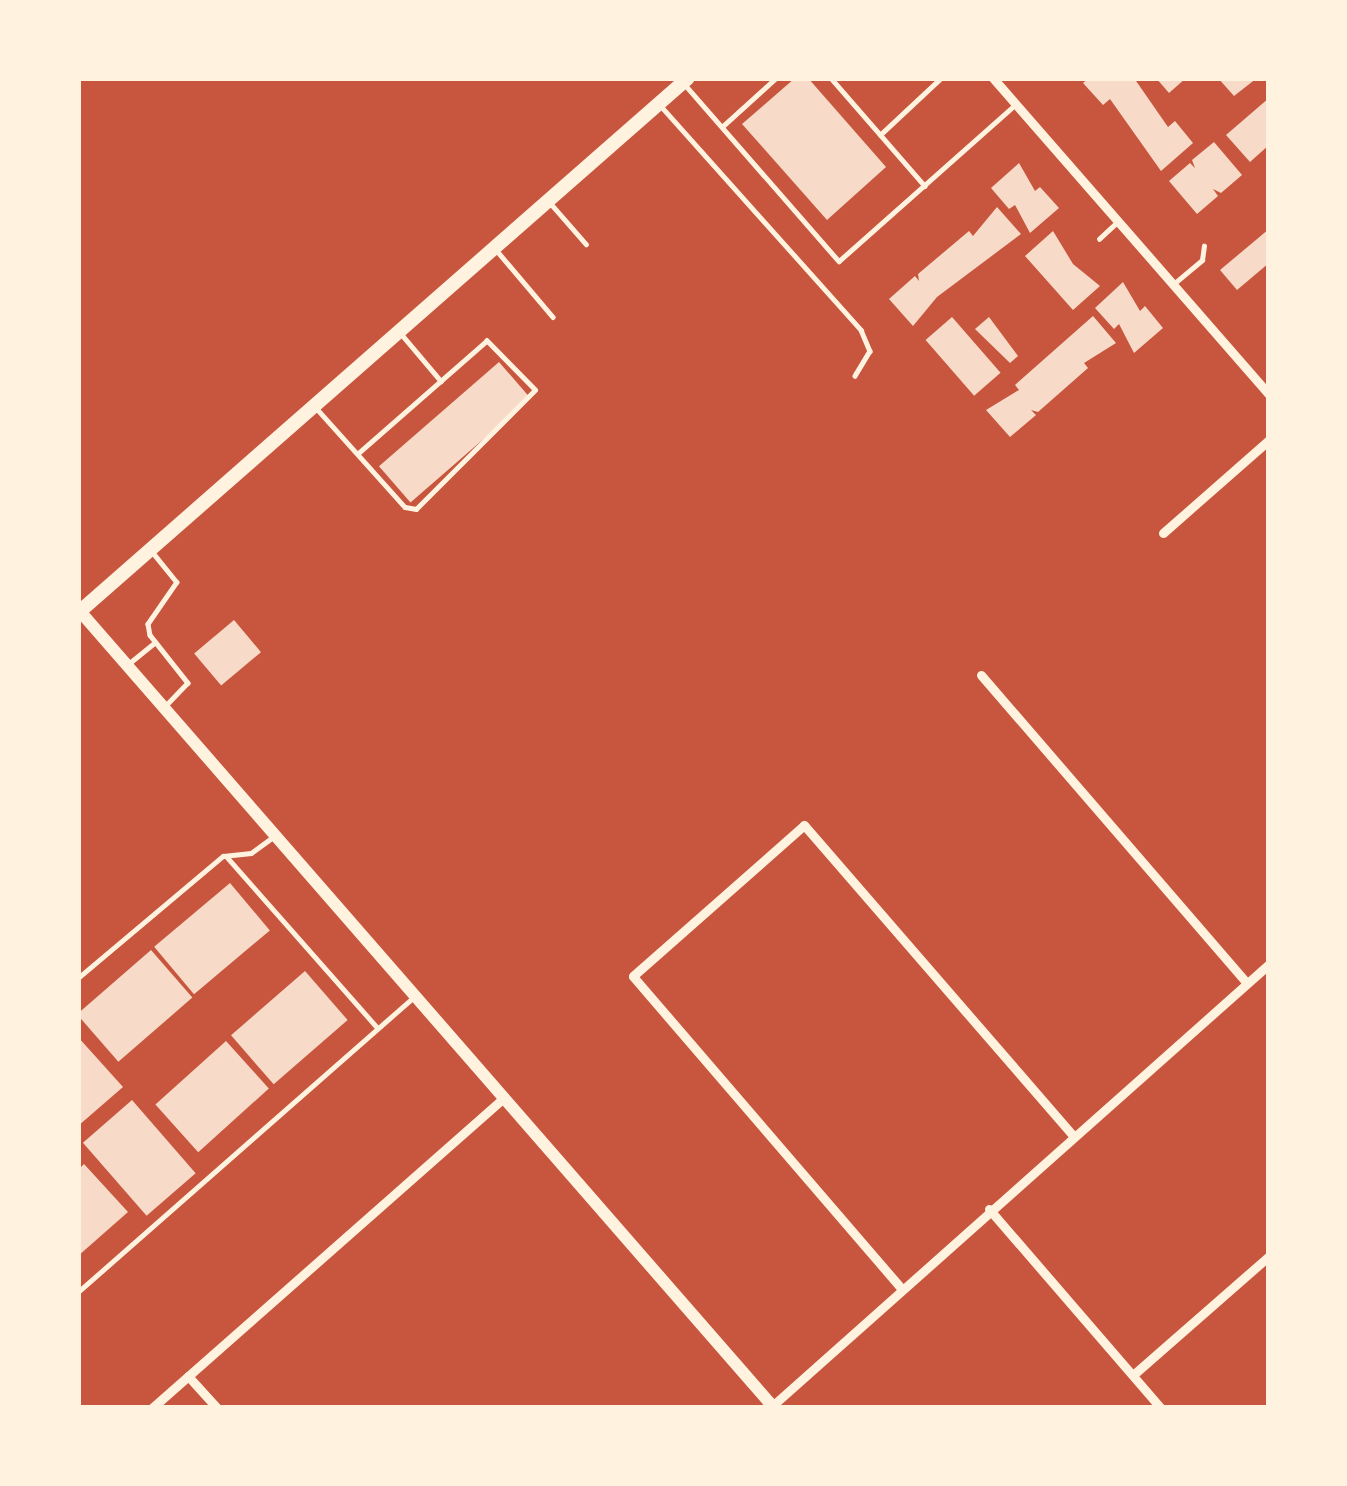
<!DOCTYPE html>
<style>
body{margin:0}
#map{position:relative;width:1347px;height:1486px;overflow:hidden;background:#c8553d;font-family:Poppins,sans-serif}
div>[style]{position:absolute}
.building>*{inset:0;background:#f7dbc8;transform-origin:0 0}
.service>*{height:4.5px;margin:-2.25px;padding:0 2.25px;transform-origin:2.25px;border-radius:2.25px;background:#fff3e0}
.minor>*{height:9px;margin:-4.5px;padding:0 4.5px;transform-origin:4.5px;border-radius:4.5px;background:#fff3e0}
.tertiary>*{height:12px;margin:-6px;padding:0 6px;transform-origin:6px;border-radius:6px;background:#fff3e0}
.secondary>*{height:14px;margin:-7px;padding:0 7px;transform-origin:7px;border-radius:7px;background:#fff3e0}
span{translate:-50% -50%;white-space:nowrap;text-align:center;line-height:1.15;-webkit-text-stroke:9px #fff3e0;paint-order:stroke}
.frame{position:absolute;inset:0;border:81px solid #fff3e0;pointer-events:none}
</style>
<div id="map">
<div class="building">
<div style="clip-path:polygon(795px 78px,808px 78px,886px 167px,827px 220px,742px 124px)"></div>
<div style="clip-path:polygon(1089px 78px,1134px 78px,1168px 127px,1175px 121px,1193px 143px,1161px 171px,1110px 99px,1103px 105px,1083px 83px)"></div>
<div style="clip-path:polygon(1156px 78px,1186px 78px,1169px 93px)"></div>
<div style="clip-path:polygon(1218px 78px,1257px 78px,1234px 96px)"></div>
<div style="clip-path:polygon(1269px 98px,1269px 145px,1250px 162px,1226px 135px)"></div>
<div style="clip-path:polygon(1214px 142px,1242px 175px,1221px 193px,1213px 189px,1218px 196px,1197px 214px,1169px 181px,1190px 163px,1195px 168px,1192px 160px)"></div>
<div style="clip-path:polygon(1019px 163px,1035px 191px,1040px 187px,1059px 208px,1030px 233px,1015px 205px,1009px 209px,991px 188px)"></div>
<div style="clip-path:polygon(997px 207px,1021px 234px,937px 297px,913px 326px,889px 299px,915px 276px,919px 281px,918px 274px,969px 231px,973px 236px)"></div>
<div style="clip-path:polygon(1269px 229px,1269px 263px,1237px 290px,1220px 270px)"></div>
<div style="clip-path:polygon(1053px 231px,1073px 264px,1100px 286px,1073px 310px,1025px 256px)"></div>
<div style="clip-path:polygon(1123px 282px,1140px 311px,1145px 306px,1163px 328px,1134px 353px,1119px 324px,1114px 329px,1095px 308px)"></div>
<div style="clip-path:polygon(1093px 316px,1116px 343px,1084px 363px,1088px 368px,1038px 412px,1031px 410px,1036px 415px,1010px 437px,986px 410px,1019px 390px,1015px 385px)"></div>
<div style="left:952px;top:317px;width:74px;height:35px;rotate:49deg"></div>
<div style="clip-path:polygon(989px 317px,1018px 356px,1010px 363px,975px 329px)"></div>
<div style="left:499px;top:362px;width:48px;height:159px;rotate:49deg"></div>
<div style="left:234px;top:620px;width:42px;height:52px;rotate:50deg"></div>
<div style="left:230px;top:883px;width:62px;height:99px;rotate:50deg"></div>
<div style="left:151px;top:950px;width:63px;height:98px;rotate:49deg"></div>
<div style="left:305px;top:971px;width:65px;height:98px;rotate:49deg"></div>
<div style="clip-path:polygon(78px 1037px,123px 1087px,78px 1126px)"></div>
<div style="left:226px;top:1041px;width:64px;height:95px;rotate:48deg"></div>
<div style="left:132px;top:1100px;width:97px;height:65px;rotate:49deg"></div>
<div style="clip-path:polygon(84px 1164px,128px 1212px,78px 1256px,78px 1170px)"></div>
</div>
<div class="service">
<div style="left:831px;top:78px;width:143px;rotate:49deg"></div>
<div style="left:687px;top:87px;width:231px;rotate:48.9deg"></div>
<div style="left:839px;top:261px;width:237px;rotate:-41.6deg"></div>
<div style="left:660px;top:105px;width:302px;rotate:48.2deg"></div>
<div style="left:861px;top:330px;width:23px;rotate:67deg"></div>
<div style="left:870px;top:351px;width:29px;rotate:121deg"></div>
<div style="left:723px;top:126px;width:72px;rotate:-42.2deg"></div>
<div style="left:880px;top:135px;width:83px;rotate:-43.1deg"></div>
<div style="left:552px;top:205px;width:52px;rotate:48.9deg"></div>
<div style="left:1099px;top:239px;width:26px;rotate:-43deg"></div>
<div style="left:498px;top:252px;width:85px;rotate:49.8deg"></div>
<div style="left:1176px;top:282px;width:34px;rotate:-40deg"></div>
<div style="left:1202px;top:260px;width:14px;rotate:-82deg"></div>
<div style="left:403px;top:336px;width:59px;rotate:49.8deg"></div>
<div style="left:318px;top:410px;width:130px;rotate:48.1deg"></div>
<div style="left:405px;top:507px;width:11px;rotate:10deg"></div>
<div style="left:416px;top:509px;width:168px;rotate:-45deg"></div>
<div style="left:535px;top:390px;width:69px;rotate:-134.4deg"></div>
<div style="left:487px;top:341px;width:171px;rotate:138.8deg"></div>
<div style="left:154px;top:554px;width:36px;rotate:51deg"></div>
<div style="left:177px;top:582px;width:51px;rotate:124.6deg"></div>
<div style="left:148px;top:624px;width:11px;rotate:80deg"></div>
<div style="left:150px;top:635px;width:61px;rotate:51.6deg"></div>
<div style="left:188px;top:683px;width:32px;rotate:134deg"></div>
<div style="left:127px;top:665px;width:36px;rotate:-39deg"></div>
<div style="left:227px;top:857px;width:228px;rotate:48.6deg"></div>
<div style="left:78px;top:978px;width:189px;rotate:-40.1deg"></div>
<div style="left:223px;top:856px;width:28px;rotate:-6deg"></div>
<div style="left:251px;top:853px;width:29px;rotate:-36deg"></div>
<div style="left:78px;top:1292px;width:444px;rotate:-41.3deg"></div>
</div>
<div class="minor">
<div style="left:993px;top:78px;width:420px;rotate:48.9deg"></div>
<div style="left:1163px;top:533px;width:141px;rotate:-41.3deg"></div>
<div style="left:981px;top:675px;width:407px;rotate:49.2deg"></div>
<div style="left:989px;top:1209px;width:263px;rotate:49.2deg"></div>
<div style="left:901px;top:1288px;width:411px;rotate:-130.7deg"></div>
<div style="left:633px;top:976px;width:228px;rotate:-41.4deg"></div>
<div style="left:804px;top:825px;width:411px;rotate:49.1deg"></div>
<div style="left:1133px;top:1375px;width:181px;rotate:-41.2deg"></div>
<div style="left:188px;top:1376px;width:43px;rotate:47.8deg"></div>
<div style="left:771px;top:1407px;width:667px;rotate:-41.65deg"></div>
<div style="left:152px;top:1408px;width:470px;rotate:-41.4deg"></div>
</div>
<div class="tertiary">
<div style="left:78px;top:609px;width:1060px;rotate:48.94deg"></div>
</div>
<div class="secondary">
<div style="left:78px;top:613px;width:811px;rotate:-41.25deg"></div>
</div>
<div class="frame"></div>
</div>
